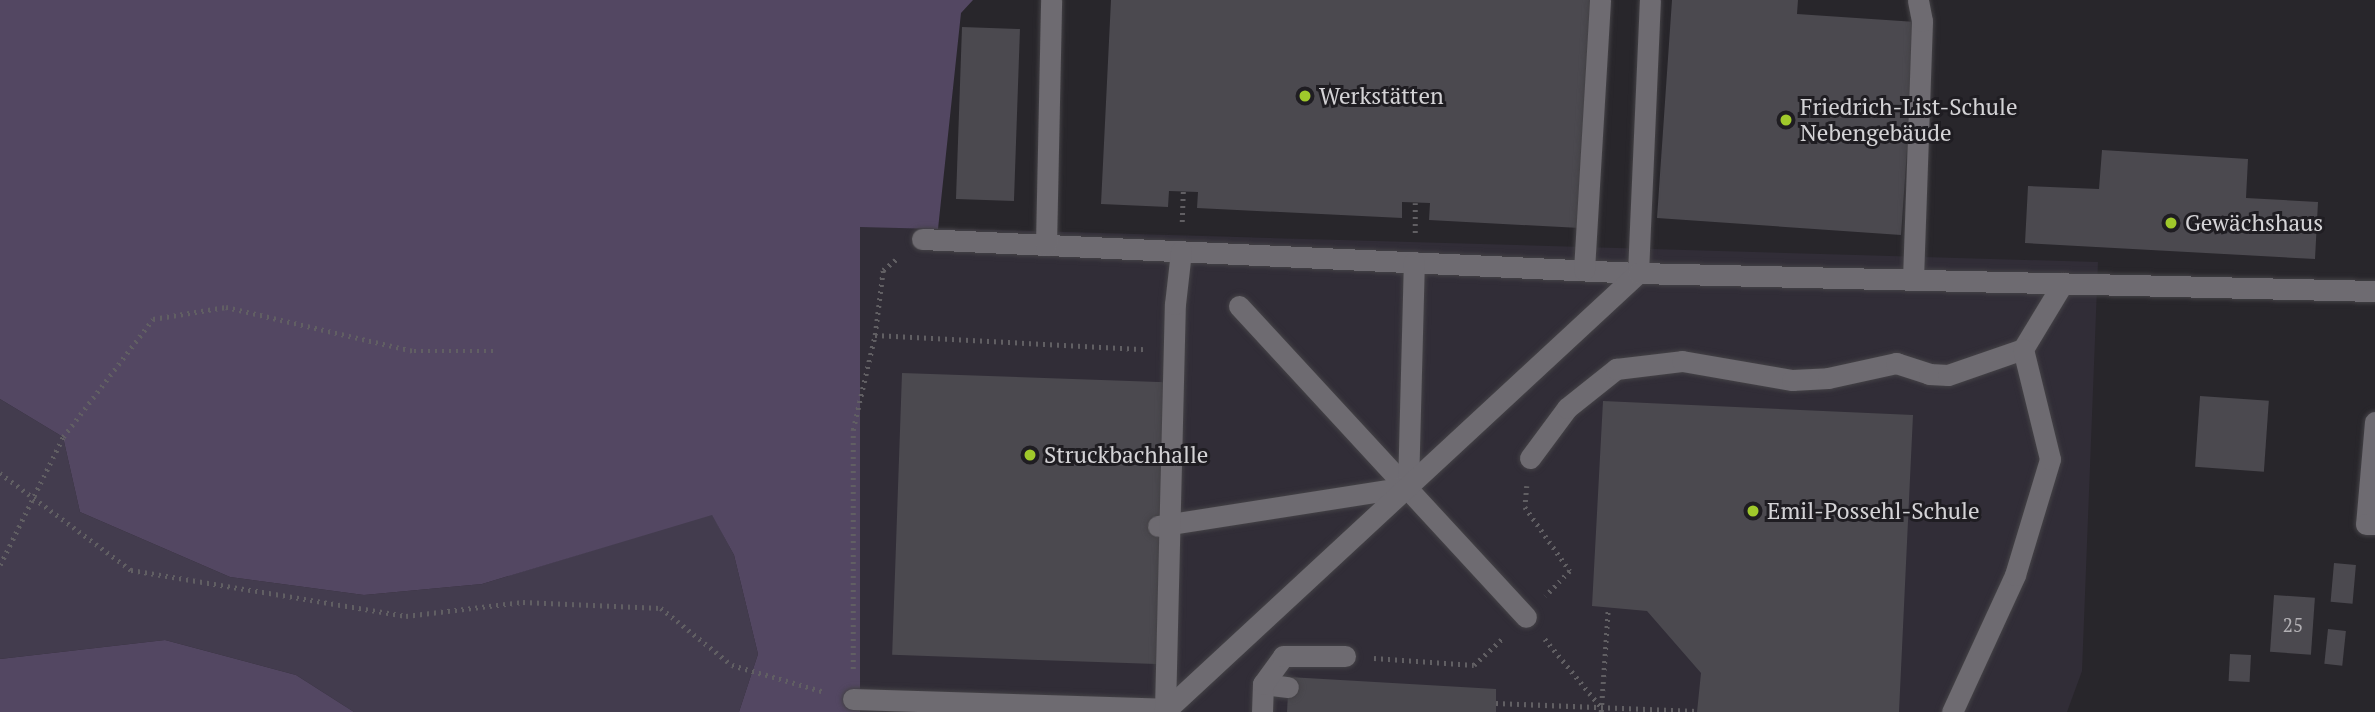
<!DOCTYPE html>
<meta charset="utf-8">
<style>
body{margin:0}
#map{position:relative;width:2375px;height:712px;overflow:hidden;background:#28262b;font-family:"PT Serif",serif}
div>[style]{position:absolute}
.built>*{inset:0;background:#312d37}
.green>*{inset:0;background:#433c4e}
.forest>*{inset:0;background:#534762}
.building>*{inset:0;background:#4b494f;transform-origin:0 0}
.path>*{height:4.5px;margin-top:-2.25px;transform-origin:0;background:repeating-linear-gradient(90deg,#615f63 0 2px,transparent 0 7px)}
.roads{filter:drop-shadow(0 0 2px #444246) drop-shadow(0 0 2px #444246)}
.minor>*{height:21px;margin:-10.5px;padding:0 10.5px;transform-origin:10.5px;border-radius:10.5px;background:#6e6b71}
.dots>*{width:19px;height:19px;translate:-50% -50%;box-sizing:border-box;border:4px solid #1f1d22;border-radius:50%}
span{translate:-50% -50%;white-space:nowrap;text-align:center;line-height:1.15;-webkit-text-stroke:6px #1f1d22;paint-order:stroke}
.number-label{font-size:19px;color:#b2b0b4}
.number-label span{-webkit-text-stroke-width:0}
.poi-label{font-size:23px;color:#d4d3d6}
.left{translate:0 -50%;text-align:left}
</style>
<div id="map">
<div class="built">
<div style="clip-path:polygon(860px 226px,2098px 262px,2082px 671px,2067px 712px,860px 712px)"></div>
</div>
<div class="green">
<div style="clip-path:polygon(0 399px,63px 437px,80px 512px,230px 577px,364px 595px,482px 584px,712px 514px,734px 555px,758px 654px,739px 712px,354px 712px,296px 675px,165px 640px,0 659px)"></div>
</div>
<div class="forest">
<div style="clip-path:polygon(0 0,973px 0,961px 13px,938px 229px,860px 227px,860px 712px,739px 712px,758px 654px,734px 555px,712px 515px,482px 584px,364px 595px,230px 577px,80px 512px,63px 437px,0 399px)"></div>
<div style="clip-path:polygon(165px 640px,296px 675px,354px 712px,0 712px,0 659px)"></div>
</div>
<div class="building">
<div style="clip-path:polygon(1111px 0,1591px 0,1580px 228px,1429px 220px,1430px 203px,1402px 202px,1402px 218px,1197px 208px,1198px 192px,1169px 191px,1168px 207px,1101px 204px)"></div>
<div style="clip-path:polygon(1672px 0,1798px 0,1797px 14px,1916px 22px,1901px 235px,1657px 218px)"></div>
<div style="left:962px;top:27px;width:58px;height:172px;rotate:2deg"></div>
<div style="clip-path:polygon(2102px 150px,2248px 159px,2246px 198px,2318px 202px,2315px 259px,2025px 243px,2028px 186px,2099px 189px)"></div>
<div style="left:902px;top:373px;width:264px;height:282px;rotate:2deg"></div>
<div style="left:2200px;top:396px;width:69px;height:71px;rotate:4deg"></div>
<div style="clip-path:polygon(1603px 401px,1913px 415px,1899px 712px,1697px 712px,1701px 673px,1647px 611px,1592px 606px)"></div>
<div style="left:2334px;top:563px;width:22px;height:39px;rotate:5deg"></div>
<div style="left:2274px;top:595px;width:41px;height:57px;rotate:4deg"></div>
<div style="left:2328px;top:629px;width:18px;height:35px;rotate:6deg"></div>
<div style="left:2230px;top:654px;width:21px;height:27px;rotate:3deg"></div>
<div style="clip-path:polygon(1289px 677px,1496px 689px,1496px 712px,1287px 712px)"></div>
</div>
<div class="path">
<div style="left:1182px;top:222px;width:31px;rotate:-88deg"></div>
<div style="left:1415px;top:233px;width:30px;rotate:-90deg"></div>
<div style="left:875px;top:335px;width:270px;rotate:3deg"></div>
<div style="left:0;top:473px;width:163px;rotate:36.5deg"></div>
<div style="left:131px;top:570px;width:279px;rotate:9.5deg"></div>
<div style="left:406px;top:616px;width:118px;rotate:-6.8deg"></div>
<div style="left:523px;top:602px;width:138px;rotate:2.5deg"></div>
<div style="left:661px;top:608px;width:91px;rotate:38.8deg"></div>
<div style="left:732px;top:665px;width:97px;rotate:16.2deg"></div>
<div style="left:1527px;top:486px;width:21px;rotate:95deg"></div>
<div style="left:1525px;top:507px;width:78px;rotate:54.9deg"></div>
<div style="left:1570px;top:571px;width:35px;rotate:134deg"></div>
<div style="left:0;top:565px;width:143px;rotate:-63.8deg"></div>
<div style="left:63px;top:437px;width:148px;rotate:-52.7deg"></div>
<div style="left:153px;top:319px;width:74px;rotate:-9.3deg"></div>
<div style="left:226px;top:307px;width:193px;rotate:13.2deg"></div>
<div style="left:414px;top:351px;width:81px"></div>
<div style="left:1545px;top:639px;width:88px;rotate:50.5deg"></div>
<div style="left:1374px;top:658px;width:100px;rotate:4deg"></div>
<div style="left:1474px;top:665px;width:41px;rotate:-43deg"></div>
<div style="left:853px;top:669px;width:239px;rotate:-90deg"></div>
<div style="left:853px;top:430px;width:98px;rotate:-77deg"></div>
<div style="left:875px;top:335px;width:65px;rotate:-83deg"></div>
<div style="left:883px;top:270px;width:19px;rotate:-39deg"></div>
<div style="left:1496px;top:703px;width:201px;rotate:2.3deg"></div>
<div style="left:1601px;top:712px;width:104px;rotate:-86.1deg"></div>
</div>
<div class="roads">
<div class="minor">
<div style="left:922px;top:239px;width:717px;rotate:2.72deg"></div>
<div style="left:1638px;top:273px;width:273px;rotate:-87.5deg"></div>
<div style="left:1046px;top:245px;width:245px;rotate:-88.8deg"></div>
<div style="left:1584px;top:270px;width:270px;rotate:-86.6deg"></div>
<div style="left:1913px;top:279px;width:258px;rotate:-88deg"></div>
<div style="left:1922px;top:21px;width:21px;rotate:-101deg"></div>
<div style="left:1239px;top:306px;width:423px;rotate:47.3deg"></div>
<div style="left:2375px;top:422px;width:102px;rotate:95deg"></div>
<div style="left:2366px;top:524px;width:9px"></div>
<div style="left:1530px;top:458px;width:62px;rotate:-53.5deg"></div>
<div style="left:1567px;top:408px;width:63px;rotate:-38.5deg"></div>
<div style="left:1616px;top:369px;width:66px;rotate:-6.9deg"></div>
<div style="left:1682px;top:361px;width:112px;rotate:9.8deg"></div>
<div style="left:1792px;top:380px;width:36px;rotate:-3deg"></div>
<div style="left:1828px;top:378px;width:70px;rotate:-12.4deg"></div>
<div style="left:1896px;top:363px;width:35px;rotate:18deg"></div>
<div style="left:1929px;top:374px;width:19px;rotate:3deg"></div>
<div style="left:1948px;top:375px;width:79px;rotate:-19.1deg"></div>
<div style="left:2023px;top:349px;width:77px;rotate:-58.8deg"></div>
<div style="left:1408px;top:487px;width:225px;rotate:-88.5deg"></div>
<div style="left:1158px;top:526px;width:253px;rotate:-8.9deg"></div>
<div style="left:1263px;top:684px;width:25px;rotate:7deg"></div>
<div style="left:853px;top:699px;width:312px;rotate:1.8deg"></div>
<div style="left:1165px;top:709px;width:405px;rotate:-88.6deg"></div>
<div style="left:1175px;top:304px;width:53px;rotate:-83.5deg"></div>
<div style="left:1164px;top:712px;width:646px;rotate:-42.8deg"></div>
<div style="left:1638px;top:273px;width:737px;rotate:1.4deg"></div>
<div style="left:1262px;top:712px;width:28px;rotate:-88deg"></div>
<div style="left:1263px;top:684px;width:34px;rotate:-54deg"></div>
<div style="left:1283px;top:656px;width:62px"></div>
<div style="left:1952px;top:712px;width:151px;rotate:-65.3deg"></div>
<div style="left:2015px;top:575px;width:121px;rotate:-73.2deg"></div>
<div style="left:2050px;top:459px;width:113px;rotate:-103.8deg"></div>
</div>
</div>
<div class="dots">
<div style="left:1305px;top:96px;background:#a0c92b"></div>
<div style="left:1786px;top:120px;background:#a0c92b"></div>
<div style="left:2171px;top:223px;background:#a0c92b"></div>
<div style="left:1030px;top:455px;background:#a0c92b"></div>
<div style="left:1753px;top:511px;background:#a0c92b"></div>
</div>
<div class="number-label">
<span style="left:2293px;top:625px">25</span>
</div>
<div class="poi-label">
<span class="left" style="left:1319px;top:96px">Werkstätten</span>
<span class="left" style="left:1800px;top:120px">Friedrich-List-Schule<br>Nebengebäude</span>
<span class="left" style="left:2185px;top:223px">Gewächshaus</span>
<span class="left" style="left:1044px;top:455px">Struckbachhalle</span>
<span class="left" style="left:1767px;top:511px">Emil-Possehl-Schule</span>
</div>
</div>
